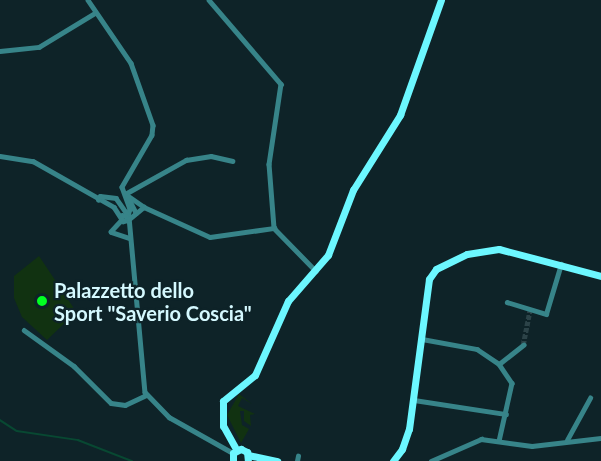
<!DOCTYPE html>
<style>
body{margin:0}
#map{position:relative;width:601px;height:461px;overflow:hidden;background:#0e2328;font-family:Lato,sans-serif}
div>[style]{position:absolute}
.green>*{inset:0;background:#113211}
.stream>*{height:1.5px;margin:-0.75px;padding:0 0.75px;transform-origin:0.75px;border-radius:0.75px;background:#084832}
.minor-tunnel>*{height:4.5px;margin-top:-2.25px;transform-origin:0;background:repeating-linear-gradient(90deg,#2c4348 0 4.5px,transparent 0 6.5px)}
.minor>*{height:4.5px;margin:-2.25px;padding:0 2.25px;transform-origin:2.25px;border-radius:2.25px;background:#378489}
.secondary>*{height:7px;margin:-3.5px;padding:0 3.5px;transform-origin:3.5px;border-radius:3.5px;background:#6cf7ff}
.dots>*{width:16px;height:16px;translate:-50% -50%;box-sizing:border-box;border:3px solid #0e2328;border-radius:50%}
span{translate:-50% -50%;white-space:nowrap;text-align:center;line-height:1.15;-webkit-text-stroke:4.5px #0e2328;paint-order:stroke}
.poi-label{font-size:20px;color:#d5f9ff;font-weight:700}
.left{translate:0 -50%;text-align:left}
</style>
<div id="map">
<div class="green">
<div style="clip-path:polygon(39px 256px,73px 307px,73px 315px,47px 340px,22px 317px,14px 298px,14px 276px)"></div>
<div style="clip-path:polygon(239px 394px,252px 404px,242px 398px,238px 406px,255px 414px,250px 415px,251px 426px,244px 421px,244px 411px,240px 411px,242px 425px,249px 429px,241px 443px,227px 415px)"></div>
</div>
<div class="stream">
<div style="left:0;top:420px;width:20px;rotate:33deg"></div>
<div style="left:17px;top:431px;width:62px;rotate:8.4deg"></div>
<div style="left:78px;top:440px;width:58px;rotate:21.3deg"></div>
</div>
<div class="minor-tunnel">
<div style="left:523px;top:345px;width:36px;rotate:-79deg"></div>
</div>
<div class="minor">
<div style="left:88px;top:0;width:76px;rotate:55.7deg"></div>
<div style="left:131px;top:63px;width:66px;rotate:70.5deg"></div>
<div style="left:153px;top:125px;width:10px;rotate:96deg"></div>
<div style="left:152px;top:135px;width:60px;rotate:120deg"></div>
<div style="left:122px;top:187px;width:23px;rotate:70deg"></div>
<div style="left:130px;top:209px;width:7px;rotate:106deg"></div>
<div style="left:209px;top:0;width:111px;rotate:49.4deg"></div>
<div style="left:281px;top:84px;width:81px;rotate:98.5deg"></div>
<div style="left:269px;top:164px;width:64px;rotate:85.5deg"></div>
<div style="left:0;top:51px;width:39px;rotate:-6deg"></div>
<div style="left:39px;top:47px;width:66px;rotate:-31.3deg"></div>
<div style="left:0;top:156px;width:33px;rotate:9deg"></div>
<div style="left:33px;top:161px;width:93px;rotate:29.6deg"></div>
<div style="left:114px;top:207px;width:17px;rotate:57deg"></div>
<div style="left:123px;top:221px;width:5px;rotate:-11deg"></div>
<div style="left:125px;top:194px;width:70px;rotate:-29.1deg"></div>
<div style="left:186px;top:160px;width:25px;rotate:-9deg"></div>
<div style="left:211px;top:156px;width:22px;rotate:13deg"></div>
<div style="left:127px;top:195px;width:21px;rotate:35deg"></div>
<div style="left:128px;top:197px;width:18px;rotate:63deg"></div>
<div style="left:98px;top:200px;width:4px;rotate:-63deg"></div>
<div style="left:100px;top:196px;width:16px;rotate:7deg"></div>
<div style="left:116px;top:198px;width:21px;rotate:55deg"></div>
<div style="left:122px;top:215px;width:7px;rotate:16deg"></div>
<div style="left:129px;top:217px;width:176px;rotate:84.8deg"></div>
<div style="left:145px;top:392px;width:35px;rotate:46deg"></div>
<div style="left:169px;top:417px;width:73px;rotate:29.4deg"></div>
<div style="left:129px;top:219px;width:19px;rotate:-39deg"></div>
<div style="left:144px;top:207px;width:72px;rotate:24.4deg"></div>
<div style="left:210px;top:237px;width:65px;rotate:-8deg"></div>
<div style="left:274px;top:228px;width:60px;rotate:45.7deg"></div>
<div style="left:122px;top:220px;width:16px;rotate:133deg"></div>
<div style="left:111px;top:232px;width:20px;rotate:18deg"></div>
<div style="left:507px;top:302px;width:41px;rotate:17.1deg"></div>
<div style="left:546px;top:314px;width:52px;rotate:-73.3deg"></div>
<div style="left:24px;top:330px;width:62px;rotate:35.8deg"></div>
<div style="left:74px;top:366px;width:52px;rotate:45deg"></div>
<div style="left:111px;top:403px;width:14px;rotate:8deg"></div>
<div style="left:125px;top:405px;width:23px;rotate:-25deg"></div>
<div style="left:422px;top:339px;width:56px;rotate:10.3deg"></div>
<div style="left:477px;top:349px;width:27px;rotate:34deg"></div>
<div style="left:499px;top:364px;width:23px;rotate:56deg"></div>
<div style="left:512px;top:383px;width:59px;rotate:102.6deg"></div>
<div style="left:499px;top:364px;width:31px;rotate:-38deg"></div>
<div style="left:414px;top:400px;width:93px;rotate:8.7deg"></div>
<div style="left:567px;top:440px;width:48px;rotate:-61.3deg"></div>
<div style="left:297px;top:461px;width:5px;rotate:-79deg"></div>
<div style="left:431px;top:461px;width:55px;rotate:-23.7deg"></div>
<div style="left:481px;top:439px;width:51px;rotate:7.8deg"></div>
<div style="left:532px;top:446px;width:69px;rotate:-6.6deg"></div>
</div>
<div class="secondary">
<div style="left:236px;top:449px;width:26px;rotate:-119deg"></div>
<div style="left:223px;top:426px;width:25px;rotate:-90deg"></div>
<div style="left:223px;top:401px;width:41px;rotate:-39.1deg"></div>
<div style="left:255px;top:375px;width:81px;rotate:-66deg"></div>
<div style="left:288px;top:301px;width:61px;rotate:-49deg"></div>
<div style="left:328px;top:255px;width:70px;rotate:-69deg"></div>
<div style="left:353px;top:190px;width:89px;rotate:-57.9deg"></div>
<div style="left:400px;top:115px;width:122px;rotate:-70.4deg"></div>
<div style="left:248px;top:455px;width:30px;rotate:12deg"></div>
<div style="left:233px;top:461px;width:8px;rotate:-90deg"></div>
<div style="left:233px;top:453px;width:9px;rotate:-27deg"></div>
<div style="left:241px;top:449px;width:7px;rotate:27deg"></div>
<div style="left:247px;top:452px;width:9px;rotate:84deg"></div>
<div style="left:393px;top:461px;width:15px;rotate:-53deg"></div>
<div style="left:402px;top:449px;width:21px;rotate:-71deg"></div>
<div style="left:409px;top:429px;width:151px;rotate:-82.4deg"></div>
<div style="left:429px;top:279px;width:12px;rotate:-55deg"></div>
<div style="left:436px;top:269px;width:34px;rotate:-26deg"></div>
<div style="left:467px;top:254px;width:32px;rotate:-9deg"></div>
<div style="left:499px;top:249px;width:106px;rotate:14.8deg"></div>
</div>
<div class="dots">
<div style="left:42px;top:301px;background:#01ff22"></div>
</div>
<div class="poi-label">
<span class="left" style="left:54px;top:302px">Palazzetto dello<br>Sport "Saverio Coscia"</span>
</div>
</div>
